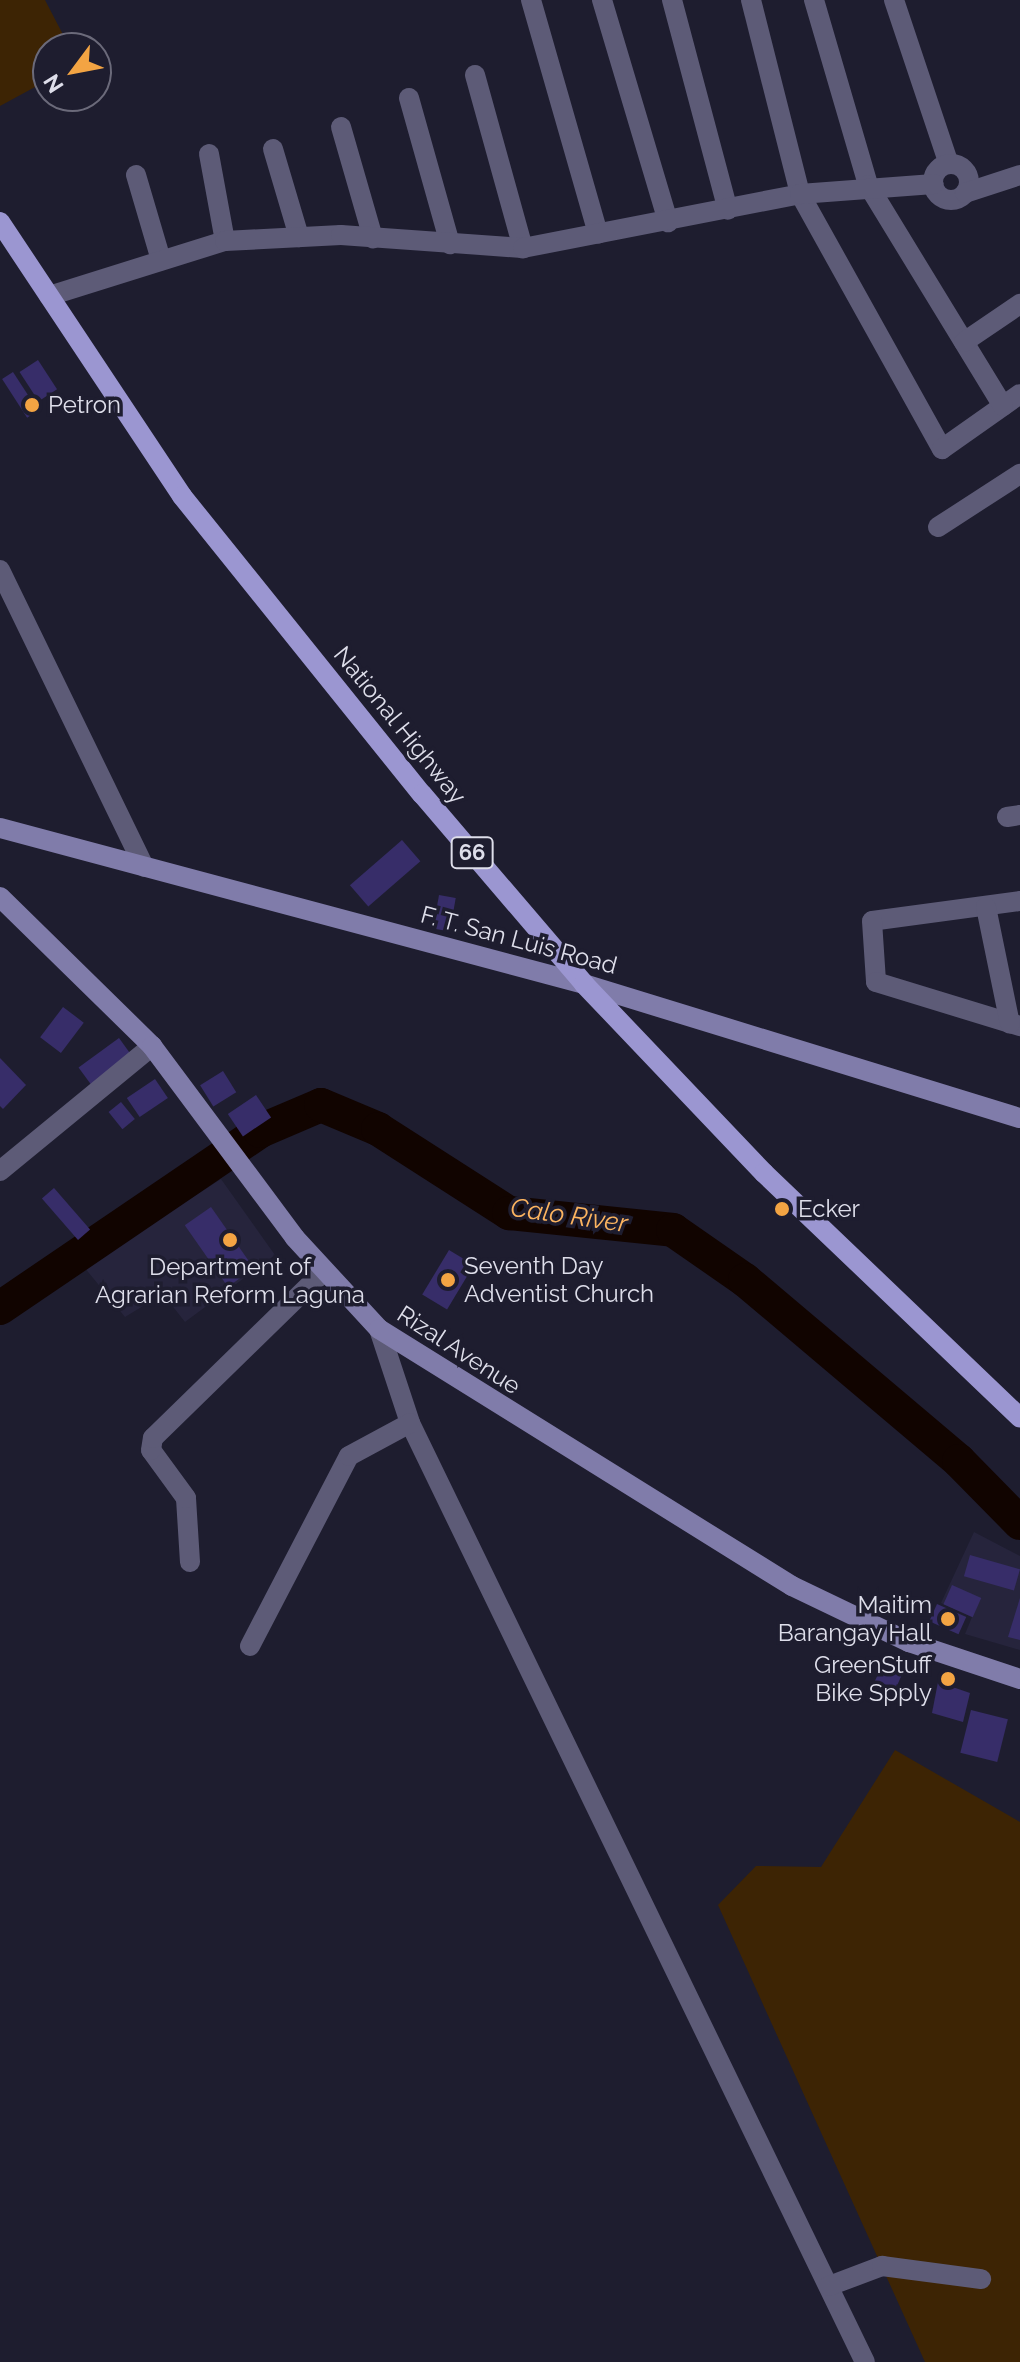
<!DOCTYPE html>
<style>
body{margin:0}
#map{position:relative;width:1020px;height:2362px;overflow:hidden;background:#1e1d2f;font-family:Raleway,sans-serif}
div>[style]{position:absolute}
.built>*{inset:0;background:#26243c}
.green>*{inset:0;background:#3d2404}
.river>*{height:34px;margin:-17px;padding:0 17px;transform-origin:17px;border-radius:17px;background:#110400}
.building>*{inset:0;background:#372d69;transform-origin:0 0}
.street>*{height:20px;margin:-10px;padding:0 10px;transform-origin:10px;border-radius:10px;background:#5d5b77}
.street>.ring{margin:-10px;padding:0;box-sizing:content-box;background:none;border:20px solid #5d5b77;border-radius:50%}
.secondary>*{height:20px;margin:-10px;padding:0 10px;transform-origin:10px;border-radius:10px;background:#807caa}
.primary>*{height:20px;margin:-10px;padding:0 10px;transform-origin:10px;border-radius:10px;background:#9b96d1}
.dots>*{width:22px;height:22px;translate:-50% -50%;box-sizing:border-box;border:4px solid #1e1d2f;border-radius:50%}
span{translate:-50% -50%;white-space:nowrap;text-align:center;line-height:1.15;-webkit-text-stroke:7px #1e1d2f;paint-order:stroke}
.shield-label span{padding:2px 6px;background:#1e1d2f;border:2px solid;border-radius:6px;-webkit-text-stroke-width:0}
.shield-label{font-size:22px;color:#dedeea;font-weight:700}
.poi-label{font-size:24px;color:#dedeea}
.left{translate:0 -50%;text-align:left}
.right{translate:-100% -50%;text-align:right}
.street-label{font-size:24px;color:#dedeea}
.water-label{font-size:26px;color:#fcb460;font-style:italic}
.north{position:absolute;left:32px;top:32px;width:80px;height:80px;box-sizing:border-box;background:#1e1d2f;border:2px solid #6b6a7a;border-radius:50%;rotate:238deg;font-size:22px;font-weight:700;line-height:32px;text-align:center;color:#dedeea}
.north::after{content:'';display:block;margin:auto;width:28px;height:36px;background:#f3a443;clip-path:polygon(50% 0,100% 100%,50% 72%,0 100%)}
</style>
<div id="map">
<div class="built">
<div style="clip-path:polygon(221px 1179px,275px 1255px,185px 1322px,163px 1294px,125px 1317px,84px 1267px)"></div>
<div style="clip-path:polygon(974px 1532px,1020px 1556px,1020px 1650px,965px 1634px,972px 1617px,941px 1603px)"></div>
</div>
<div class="green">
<div style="clip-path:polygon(0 0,45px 0,70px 48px,48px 48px,48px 80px,0 106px)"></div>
<div style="clip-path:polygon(895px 1750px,1020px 1822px,1020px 2362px,925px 2362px,718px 1905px,756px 1866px,821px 1867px)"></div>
</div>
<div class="river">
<div style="left:0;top:1308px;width:315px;rotate:-34.2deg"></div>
<div style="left:260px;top:1131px;width:66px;rotate:-23.1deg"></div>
<div style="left:321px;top:1105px;width:62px;rotate:22.8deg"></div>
<div style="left:378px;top:1129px;width:156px;rotate:32.7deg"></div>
<div style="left:509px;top:1213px;width:165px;rotate:5.9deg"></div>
<div style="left:673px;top:1230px;width:88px;rotate:34.8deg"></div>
<div style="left:745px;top:1280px;width:280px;rotate:40.2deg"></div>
<div style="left:959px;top:1461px;width:87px;rotate:45.5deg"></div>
</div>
<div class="building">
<div style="left:38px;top:360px;width:35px;height:22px;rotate:57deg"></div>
<div style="left:13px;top:372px;width:46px;height:13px;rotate:57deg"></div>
<div style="left:402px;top:840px;width:28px;height:69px;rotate:49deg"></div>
<div style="left:439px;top:895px;width:17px;height:34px;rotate:10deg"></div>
<div style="left:63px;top:1007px;width:26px;height:38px;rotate:37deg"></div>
<div style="left:119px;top:1038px;width:24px;height:50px;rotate:54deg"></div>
<div style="clip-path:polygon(0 1058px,26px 1085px,3px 1109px,0 1106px)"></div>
<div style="left:223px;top:1071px;width:25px;height:27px;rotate:58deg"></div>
<div style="left:155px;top:1079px;width:23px;height:34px;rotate:56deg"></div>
<div style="left:256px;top:1095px;width:27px;height:34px;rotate:56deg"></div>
<div style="left:121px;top:1102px;width:22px;height:16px;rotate:51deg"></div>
<div style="left:54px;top:1188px;width:55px;height:16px;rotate:49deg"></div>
<div style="left:211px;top:1207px;width:75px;height:32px;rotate:55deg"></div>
<div style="left:449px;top:1250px;width:29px;height:52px;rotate:31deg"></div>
<div style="left:970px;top:1555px;width:52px;height:22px;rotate:16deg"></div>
<div style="left:952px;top:1585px;width:32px;height:21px;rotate:24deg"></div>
<div style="clip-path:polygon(1020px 1598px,1020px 1640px,1008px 1637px)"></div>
<div style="left:937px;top:1604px;width:32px;height:19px;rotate:24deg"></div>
<div style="left:887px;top:1654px;width:22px;height:31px;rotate:24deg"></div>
<div style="clip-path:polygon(938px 1682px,970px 1693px,963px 1722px,932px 1713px)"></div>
<div style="left:971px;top:1710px;width:38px;height:44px;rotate:14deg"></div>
</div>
<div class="street">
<div style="left:531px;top:0;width:243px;rotate:74deg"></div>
<div style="left:602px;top:0;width:232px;rotate:73.4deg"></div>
<div style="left:672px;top:0;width:217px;rotate:75.1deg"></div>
<div style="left:751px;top:0;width:200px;rotate:75.8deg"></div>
<div style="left:800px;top:194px;width:292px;rotate:60.9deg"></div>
<div style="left:942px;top:449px;width:95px;rotate:-35.2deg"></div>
<div style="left:814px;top:0;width:193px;rotate:73.7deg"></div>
<div style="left:868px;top:185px;width:259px;rotate:58.6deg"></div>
<div style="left:894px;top:0;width:173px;rotate:71.5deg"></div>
<div style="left:475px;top:75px;width:180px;rotate:74.5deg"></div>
<div style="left:409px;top:98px;width:152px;rotate:74.3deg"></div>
<div style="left:341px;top:127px;width:116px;rotate:73.9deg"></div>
<div style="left:273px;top:149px;width:92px;rotate:73.5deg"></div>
<div style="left:209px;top:154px;width:88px;rotate:79.6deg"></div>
<div class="ring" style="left:933px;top:164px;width:16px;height:16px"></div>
<div style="left:136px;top:175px;width:89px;rotate:73.6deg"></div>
<div style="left:965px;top:193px;width:58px;rotate:-18.1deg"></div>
<div style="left:49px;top:296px;width:184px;rotate:-17.4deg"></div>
<div style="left:225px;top:241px;width:116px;rotate:-3deg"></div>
<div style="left:341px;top:235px;width:182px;rotate:4.1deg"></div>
<div style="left:523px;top:248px;width:282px;rotate:-11deg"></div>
<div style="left:800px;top:194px;width:134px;rotate:-4.3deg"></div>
<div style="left:964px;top:342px;width:68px;rotate:-34.2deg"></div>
<div style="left:938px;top:527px;width:98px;rotate:-32.9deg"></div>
<div style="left:0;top:570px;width:330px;rotate:64.1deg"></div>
<div style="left:1007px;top:817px;width:13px;rotate:-9deg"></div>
<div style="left:1020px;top:901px;width:149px;rotate:172.3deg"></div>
<div style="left:872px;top:921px;width:61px;rotate:86.2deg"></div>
<div style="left:876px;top:982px;width:151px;rotate:17deg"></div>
<div style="left:986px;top:907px;width:119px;rotate:78.4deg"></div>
<div style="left:0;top:1171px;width:197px;rotate:-39.4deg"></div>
<div style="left:379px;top:1329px;width:99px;rotate:71.7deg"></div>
<div style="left:410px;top:1423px;width:1043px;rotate:64.15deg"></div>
<div style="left:190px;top:1562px;width:64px;rotate:-93.6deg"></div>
<div style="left:186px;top:1498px;width:59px;rotate:-126.1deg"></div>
<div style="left:151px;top:1450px;width:12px;rotate:-81deg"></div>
<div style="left:153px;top:1438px;width:238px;rotate:-44.3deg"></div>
<div style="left:250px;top:1646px;width:214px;rotate:-62.5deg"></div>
<div style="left:349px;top:1456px;width:69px;rotate:-28.4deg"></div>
<div style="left:829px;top:2286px;width:57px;rotate:-20.7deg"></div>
<div style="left:882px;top:2266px;width:100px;rotate:7.5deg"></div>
</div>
<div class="secondary">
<div style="left:0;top:828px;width:604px;rotate:14.96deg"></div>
<div style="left:584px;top:984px;width:456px;rotate:17.1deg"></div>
<div style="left:0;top:897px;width:213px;rotate:44.4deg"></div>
<div style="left:152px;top:1046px;width:239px;rotate:53.3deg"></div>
<div style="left:295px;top:1238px;width:124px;rotate:47.3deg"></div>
<div style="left:379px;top:1329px;width:486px;rotate:31.9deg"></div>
<div style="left:792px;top:1586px;width:130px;rotate:25.6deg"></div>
<div style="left:909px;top:1642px;width:117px;rotate:18.4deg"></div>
</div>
<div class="primary">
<div style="left:0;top:222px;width:329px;rotate:56.4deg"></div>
<div style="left:182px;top:496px;width:383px;rotate:51.2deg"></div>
<div style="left:422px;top:794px;width:250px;rotate:49.5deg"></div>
<div style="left:584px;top:984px;width:261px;rotate:46.4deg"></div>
<div style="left:764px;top:1173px;width:354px;rotate:43.7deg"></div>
</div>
<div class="dots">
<div style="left:32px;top:405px;background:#f3a443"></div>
<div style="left:782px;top:1209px;background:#f3a443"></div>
<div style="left:230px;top:1240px;background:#f3a443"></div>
<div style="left:448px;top:1280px;background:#f3a443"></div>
<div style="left:948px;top:1619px;background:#f3a443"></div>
<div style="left:948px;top:1679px;background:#f3a443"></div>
</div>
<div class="shield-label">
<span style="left:472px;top:853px">66</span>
</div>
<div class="poi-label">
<span class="left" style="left:48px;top:405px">Petron</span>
<span class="left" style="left:798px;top:1209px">Ecker</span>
<span class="left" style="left:464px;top:1280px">Seventh Day<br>Adventist Church</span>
<span style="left:230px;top:1281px">Department of<br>Agrarian Reform Laguna</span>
<span class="right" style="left:932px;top:1619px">Maitim<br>Barangay Hall</span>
<span class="right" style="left:932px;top:1679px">GreenStuff<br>Bike Spply</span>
</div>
<div class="street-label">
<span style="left:400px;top:725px;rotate:51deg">National Highway</span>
<span style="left:519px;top:940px;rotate:15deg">F. T. San Luis Road</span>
<span style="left:459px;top:1350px;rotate:33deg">Rizal Avenue</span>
</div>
<div class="water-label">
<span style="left:569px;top:1216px;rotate:8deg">Calo River</span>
</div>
<div class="north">N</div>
</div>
